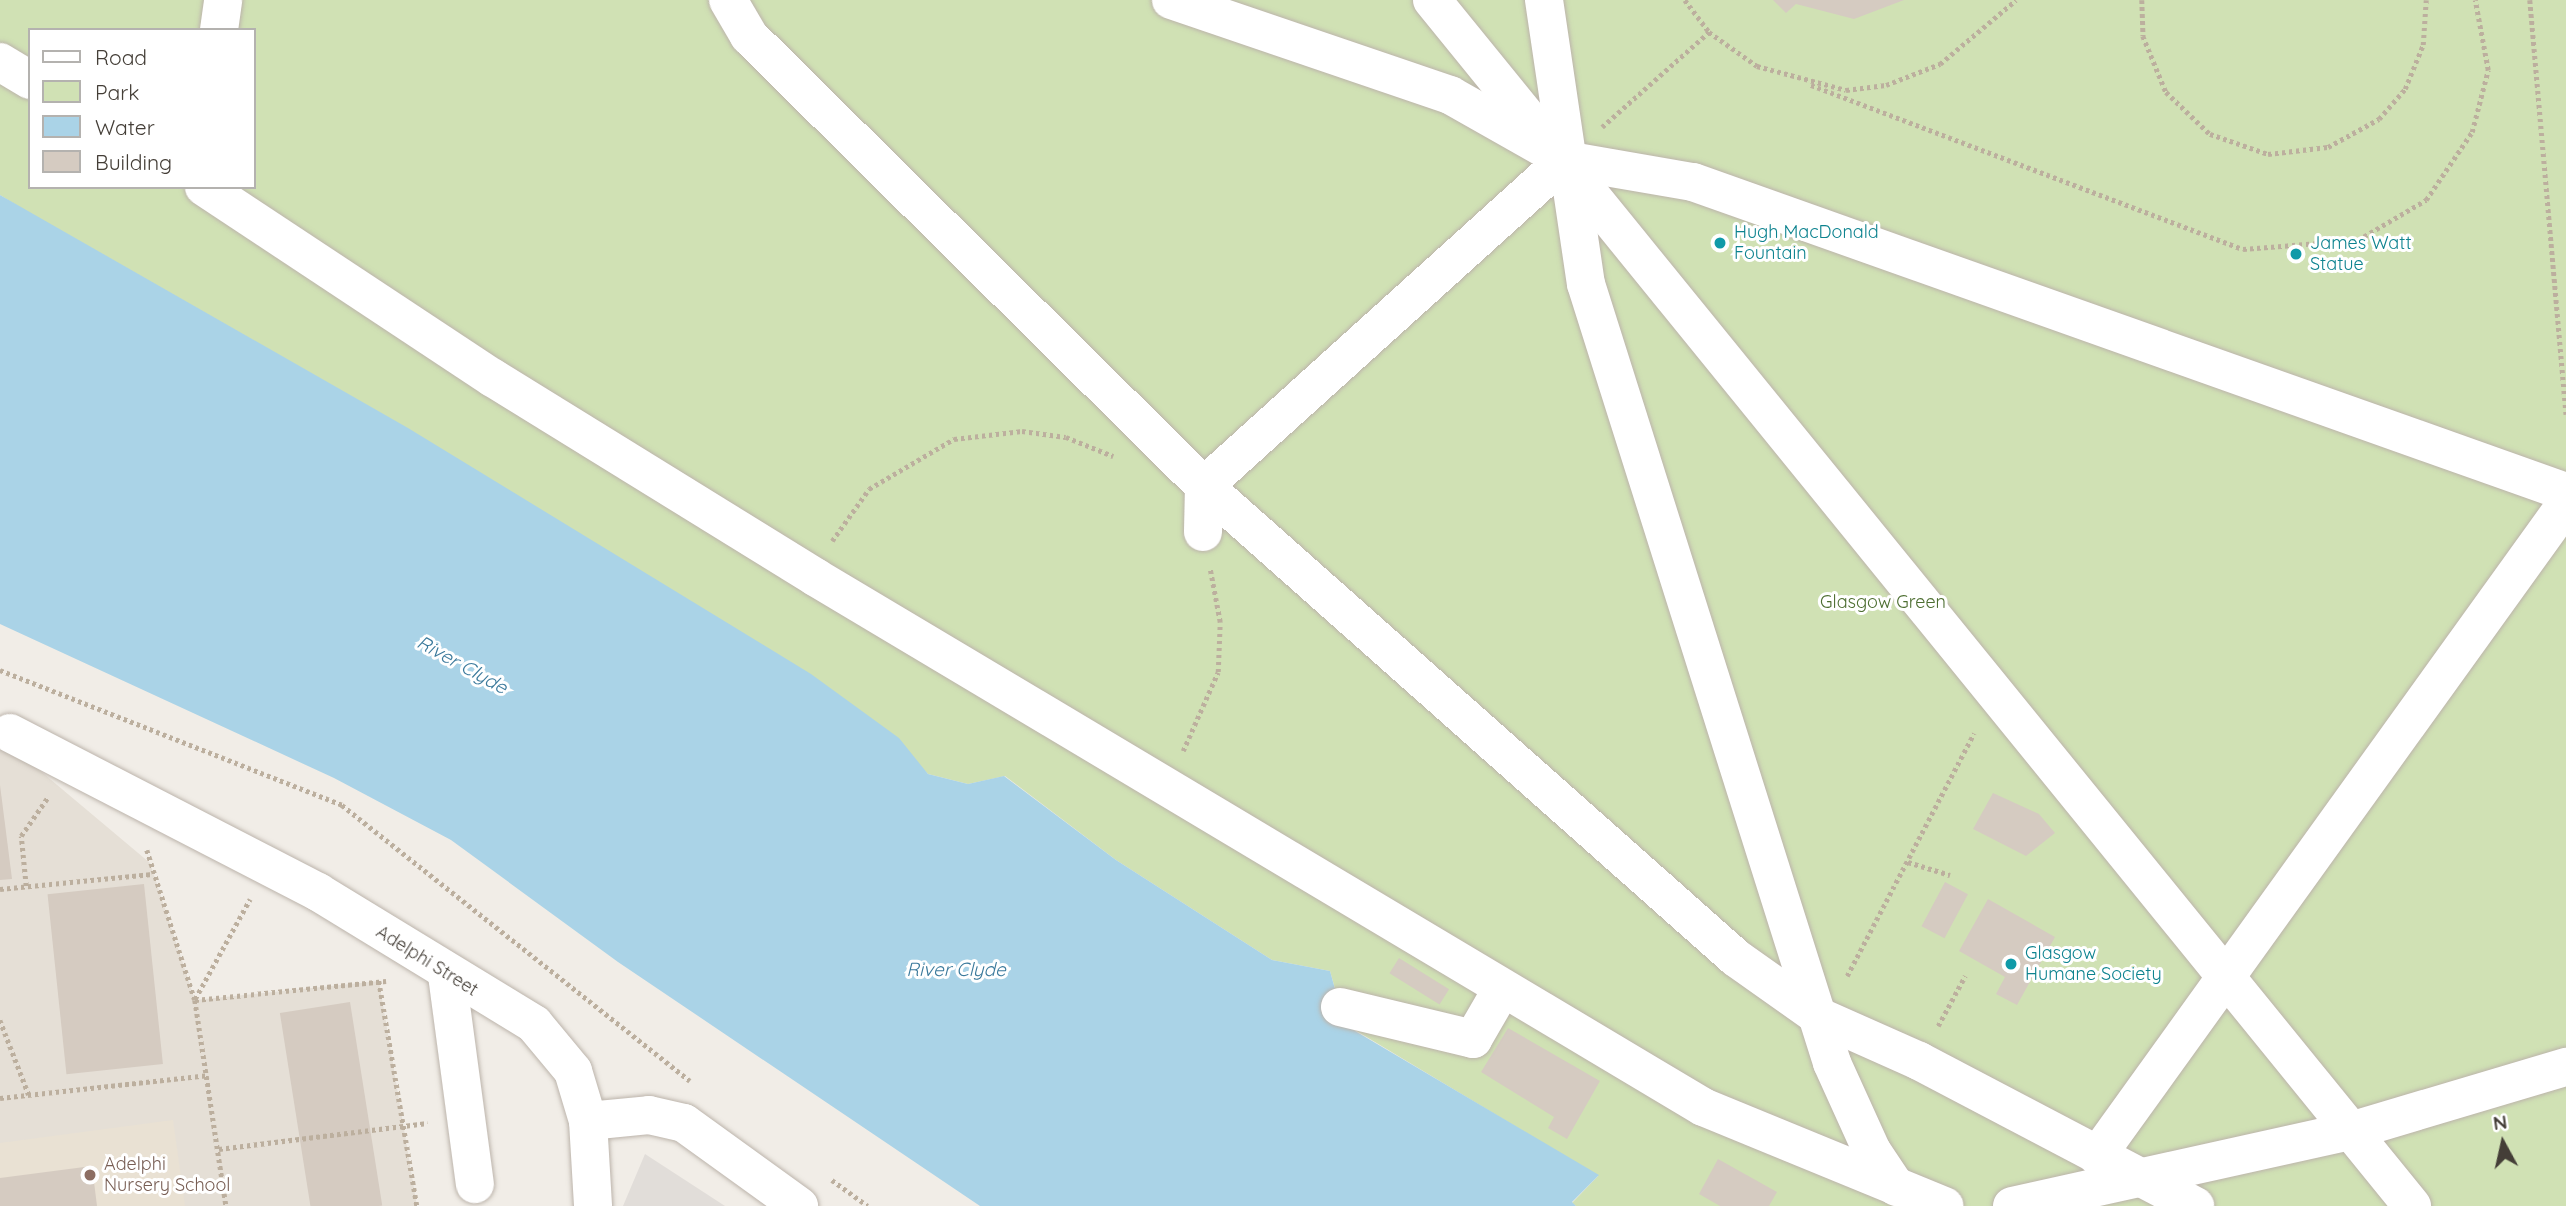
<!DOCTYPE html>
<style>
body{margin:0}
#map{position:relative;width:2566px;height:1206px;overflow:hidden;background:#f1ede7;font-family:Quicksand,sans-serif}
div>[style]{position:absolute}
.residential>*{inset:0;background:#e5dfd6}
.industrial>*{inset:0;background:#e1ddd9}
.education>*{inset:0;background:#e9e1d3}
.green>*{inset:0;background:#d0e1b4}
.water>*{inset:0;background:#aad3e7}
.building>*{inset:0;background:#d5cbc1;transform-origin:0 0}
.path>*{height:4.5px;margin-top:-2.25px;transform-origin:0;background:repeating-linear-gradient(90deg,#bcaf9e 0 3.5px,transparent 0 7px)}
.roads{filter:drop-shadow(0 0 2px #bcb4ab) drop-shadow(0 0 2px #bcb4ab)}
.minor>*{height:38px;margin:-19px;padding:0 19px;transform-origin:19px;border-radius:19px;background:#fff}
.dots>*{width:19px;height:19px;translate:-50% -50%;box-sizing:border-box;border:4px solid #fff;border-radius:50%}
span{translate:-50% -50%;white-space:nowrap;text-align:center;line-height:1.15;-webkit-text-stroke:6px #fff;paint-order:stroke}
.culture-label{font-size:18px;color:#0d838f}
.left{translate:0 -50%;text-align:left}
.park-label{font-size:18px;color:#4d6e31}
.street-label{font-size:18px;color:#443e37}
.education-label{font-size:18px;color:#785e54}
.water-label{font-size:19px;color:#3b7a9c;font-style:italic}
.legend{position:absolute;left:28px;top:28px;width:228px;height:161px;box-sizing:border-box;background:#fff;border:2px solid #b4b2af;margin:0;padding:9px 12px;list-style:none;font-size:21px;color:#443e37}
.legend li{display:flex;align-items:center;gap:14px;height:35px}
.legend b{width:35px;border:2px solid #b4b2af}
.north{position:absolute;left:2468px;top:1108px;width:70px;height:70px;-webkit-text-stroke:5px #fff;paint-order:stroke;rotate:352deg;font-size:19px;font-weight:700;line-height:28px;text-align:center;color:#443e37}
.north::after{content:'';display:block;margin:auto;width:24px;height:32px;background:#443e37;clip-path:polygon(50% 0,100% 100%,50% 72%,0 100%)}
</style>
<div id="map">
<div class="residential">
<div style="clip-path:polygon(0 737px,150px 863px,195px 1000px,379px 981px,417px 1206px,0 1206px)"></div>
</div>
<div class="industrial">
<div style="clip-path:polygon(645px 1154px,725px 1206px,623px 1206px)"></div>
</div>
<div class="education">
<div style="clip-path:polygon(173px 1120px,185px 1206px,0 1206px,0 1143px)"></div>
</div>
<div class="green">
<div style="clip-path:polygon(evenodd,0 0,2566px 0,2566px 1206px,1576px 1206px,1572px 1203px,1598px 1176px,1345px 1024px,1330px 971px,1272px 960px,1116px 860px,1005px 776px,968px 784px,928px 774px,907px 752px,0 195px,0 0,30px 30px,254px 30px,254px 187px,30px 187px,30px 30px)"></div>
</div>
<div class="water">
<div style="clip-path:polygon(0 195px,408px 428px,811px 674px,899px 738px,928px 774px,968px 784px,1004px 776px,1116px 860px,1272px 960px,1330px 971px,1345px 1025px,1599px 1175px,1572px 1202px,1576px 1206px,980px 1206px,618px 962px,451px 840px,334px 778px,0 624px)"></div>
</div>
<div class="building">
<div style="clip-path:polygon(1773px 0,1904px 0,1854px 19px,1796px 4px,1786px 13px)"></div>
<div style="clip-path:polygon(0 785px,12px 879px,0 880px)"></div>
<div style="clip-path:polygon(1993px 793px,2039px 814px,2055px 833px,2026px 856px,1973px 829px)"></div>
<div style="left:1945px;top:882px;width:26px;height:50px;rotate:28deg"></div>
<div style="left:144px;top:884px;width:181px;height:97px;rotate:84deg"></div>
<div style="clip-path:polygon(1988px 899px,2055px 937px,2017px 1005px,1996px 994px,2005px 977px,1959px 951px)"></div>
<div style="left:1399px;top:958px;width:59px;height:18px;rotate:32deg"></div>
<div style="left:350px;top:1002px;width:206px;height:71px;rotate:81deg"></div>
<div style="clip-path:polygon(1508px 1028px,1600px 1081px,1567px 1139px,1548px 1128px,1554px 1117px,1481px 1072px)"></div>
<div style="clip-path:polygon(1718px 1159px,1777px 1192px,1769px 1206px,1720px 1206px,1699px 1194px)"></div>
<div style="clip-path:polygon(92px 1166px,97px 1206px,0 1206px,0 1178px)"></div>
</div>
<div class="path">
<div style="left:1685px;top:0;width:40px;rotate:53deg"></div>
<div style="left:1709px;top:32px;width:59px;rotate:35.3deg"></div>
<div style="left:1757px;top:66px;width:92px;rotate:15.1deg"></div>
<div style="left:1846px;top:90px;width:40px;rotate:-7.1deg"></div>
<div style="left:1886px;top:85px;width:58px;rotate:-21.3deg"></div>
<div style="left:1940px;top:64px;width:99px;rotate:-40.1deg"></div>
<div style="left:2142px;top:0;width:36px;rotate:88deg"></div>
<div style="left:2143px;top:36px;width:61px;rotate:67.7deg"></div>
<div style="left:2166px;top:92px;width:61px;rotate:43.7deg"></div>
<div style="left:2210px;top:134px;width:61px;rotate:19deg"></div>
<div style="left:2268px;top:154px;width:60px;rotate:-6.7deg"></div>
<div style="left:2328px;top:147px;width:58px;rotate:-28.8deg"></div>
<div style="left:2379px;top:119px;width:40px;rotate:-49deg"></div>
<div style="left:2405px;top:89px;width:48px;rotate:-67.8deg"></div>
<div style="left:2423px;top:45px;width:45px;rotate:-86.2deg"></div>
<div style="left:2530px;top:0;width:416px;rotate:85deg"></div>
<div style="left:1811px;top:85px;width:462px;rotate:20.8deg"></div>
<div style="left:2243px;top:249px;width:115px;rotate:-4.5deg"></div>
<div style="left:2358px;top:240px;width:79px;rotate:-30.5deg"></div>
<div style="left:2426px;top:200px;width:82px;rotate:-55.9deg"></div>
<div style="left:2472px;top:132px;width:64px;rotate:-75.5deg"></div>
<div style="left:2488px;top:70px;width:71px;rotate:-100.5deg"></div>
<div style="left:1602px;top:127px;width:143px;rotate:-41.6deg"></div>
<div style="left:832px;top:541px;width:64px;rotate:-54.6deg"></div>
<div style="left:869px;top:489px;width:99px;rotate:-30.5deg"></div>
<div style="left:954px;top:439px;width:68px;rotate:-6.7deg"></div>
<div style="left:1022px;top:431px;width:44px;rotate:7.8deg"></div>
<div style="left:1066px;top:437px;width:51px;rotate:22deg"></div>
<div style="left:0;top:670px;width:368px;rotate:21.5deg"></div>
<div style="left:342px;top:805px;width:444px;rotate:38.4deg"></div>
<div style="left:1183px;top:751px;width:86px;rotate:-66.1deg"></div>
<div style="left:1218px;top:672px;width:50px;rotate:-87.7deg"></div>
<div style="left:1220px;top:622px;width:54px;rotate:-100.7deg"></div>
<div style="left:147px;top:850px;width:157px;rotate:72.3deg"></div>
<div style="left:195px;top:1000px;width:208px;rotate:81.4deg"></div>
<div style="left:1908px;top:862px;width:44px;rotate:17.2deg"></div>
<div style="left:26px;top:886px;width:50px;rotate:-95.7deg"></div>
<div style="left:21px;top:836px;width:47px;rotate:-55.3deg"></div>
<div style="left:0;top:889px;width:153px;rotate:-5.6deg"></div>
<div style="left:1847px;top:976px;width:274px;rotate:-62.4deg"></div>
<div style="left:379px;top:981px;width:228px;rotate:80.4deg"></div>
<div style="left:195px;top:999px;width:114px;rotate:-61.2deg"></div>
<div style="left:195px;top:1000px;width:192px;rotate:-5.7deg"></div>
<div style="left:0;top:1020px;width:80px;rotate:68.9deg"></div>
<div style="left:1938px;top:1026px;width:57px;rotate:-61.6deg"></div>
<div style="left:0;top:1098px;width:208px;rotate:-6.3deg"></div>
<div style="left:219px;top:1149px;width:210px;rotate:-7.1deg"></div>
<div style="left:832px;top:1180px;width:44px;rotate:35.8deg"></div>
</div>
<div class="roads">
<div class="minor">
<div style="left:728px;top:0;width:42px;rotate:59.7deg"></div>
<div style="left:749px;top:36px;width:640px;rotate:44.68deg"></div>
<div style="left:1204px;top:486px;width:711px;rotate:41.58deg"></div>
<div style="left:1736px;top:958px;width:100px;rotate:35.3deg"></div>
<div style="left:1818px;top:1016px;width:111px;rotate:24deg"></div>
<div style="left:1919px;top:1061px;width:312px;rotate:27.7deg"></div>
<div style="left:1171px;top:0;width:295px;rotate:18.8deg"></div>
<div style="left:1450px;top:95px;width:132px;rotate:29.5deg"></div>
<div style="left:1565px;top:160px;width:130px;rotate:9.8deg"></div>
<div style="left:1693px;top:182px;width:926px;rotate:19.55deg"></div>
<div style="left:1432px;top:0;width:1554px;rotate:50.9deg"></div>
<div style="left:1544px;top:0;width:287px;rotate:81.6deg"></div>
<div style="left:1586px;top:284px;width:817px;rotate:72.47deg"></div>
<div style="left:1832px;top:1063px;width:97px;rotate:65.6deg"></div>
<div style="left:1872px;top:1151px;width:43px;rotate:56.3deg"></div>
<div style="left:219px;top:30px;width:30px;rotate:-82deg"></div>
<div style="left:0;top:62px;width:35px;rotate:31deg"></div>
<div style="left:204px;top:187px;width:346px;rotate:33.5deg"></div>
<div style="left:493px;top:378px;width:379px;rotate:31.7deg"></div>
<div style="left:815px;top:577px;width:1034px;rotate:30.83deg"></div>
<div style="left:1703px;top:1107px;width:261px;rotate:22.3deg"></div>
<div style="left:1203px;top:532px;width:46px;rotate:-88.8deg"></div>
<div style="left:1204px;top:486px;width:486px;rotate:-42.1deg"></div>
<div style="left:10px;top:733px;width:347px;rotate:27.3deg"></div>
<div style="left:318px;top:892px;width:253px;rotate:31.4deg"></div>
<div style="left:534px;top:1024px;width:61px;rotate:50.3deg"></div>
<div style="left:573px;top:1071px;width:52px;rotate:73.3deg"></div>
<div style="left:588px;top:1121px;width:61px;rotate:-5.6deg"></div>
<div style="left:649px;top:1115px;width:36px;rotate:13deg"></div>
<div style="left:684px;top:1123px;width:142px;rotate:35.8deg"></div>
<div style="left:447px;top:975px;width:211px;rotate:82.4deg"></div>
<div style="left:1340px;top:1007px;width:137px;rotate:13.5deg"></div>
<div style="left:1473px;top:1039px;width:58px;rotate:-59.9deg"></div>
<div style="left:588px;top:1121px;width:85px;rotate:86.6deg"></div>
<div style="left:2097px;top:1156px;width:803px;rotate:-54.27deg"></div>
<div style="left:2012px;top:1206px;width:350px;rotate:-12.5deg"></div>
<div style="left:2354px;top:1130px;width:221px;rotate:-16.6deg"></div>
</div>
</div>
<div class="dots">
<div style="left:1720px;top:243px;background:#0f9aa8"></div>
<div style="left:2296px;top:254px;background:#0f9aa8"></div>
<div style="left:2011px;top:964px;background:#0f9aa8"></div>
<div style="left:90px;top:1175px;background:#8d6e63"></div>
</div>
<div class="culture-label">
<span class="left" style="left:1734px;top:243px">Hugh MacDonald<br>Fountain</span>
<span class="left" style="left:2310px;top:254px">James Watt<br>Statue</span>
<span class="left" style="left:2025px;top:964px">Glasgow<br>Humane Society</span>
</div>
<div class="park-label">
<span style="left:1883px;top:602px">Glasgow Green</span>
</div>
<div class="street-label">
<span style="left:427px;top:961px;rotate:32deg">Adelphi Street</span>
</div>
<div class="education-label">
<span class="left" style="left:104px;top:1175px">Adelphi<br>Nursery School</span>
</div>
<div class="water-label">
<span style="left:462px;top:665px;rotate:29deg">River Clyde</span>
<span style="left:956px;top:970px">River Clyde</span>
</div>
<ul class="legend">
<li><b style="height:9px;background:#fff"></b>Road</li>
<li><b style="height:19px;background:#d0e1b4"></b>Park</li>
<li><b style="height:19px;background:#aad3e7"></b>Water</li>
<li><b style="height:19px;background:#d5cbc1"></b>Building</li>
</ul>
<div class="north">N</div>
</div>
